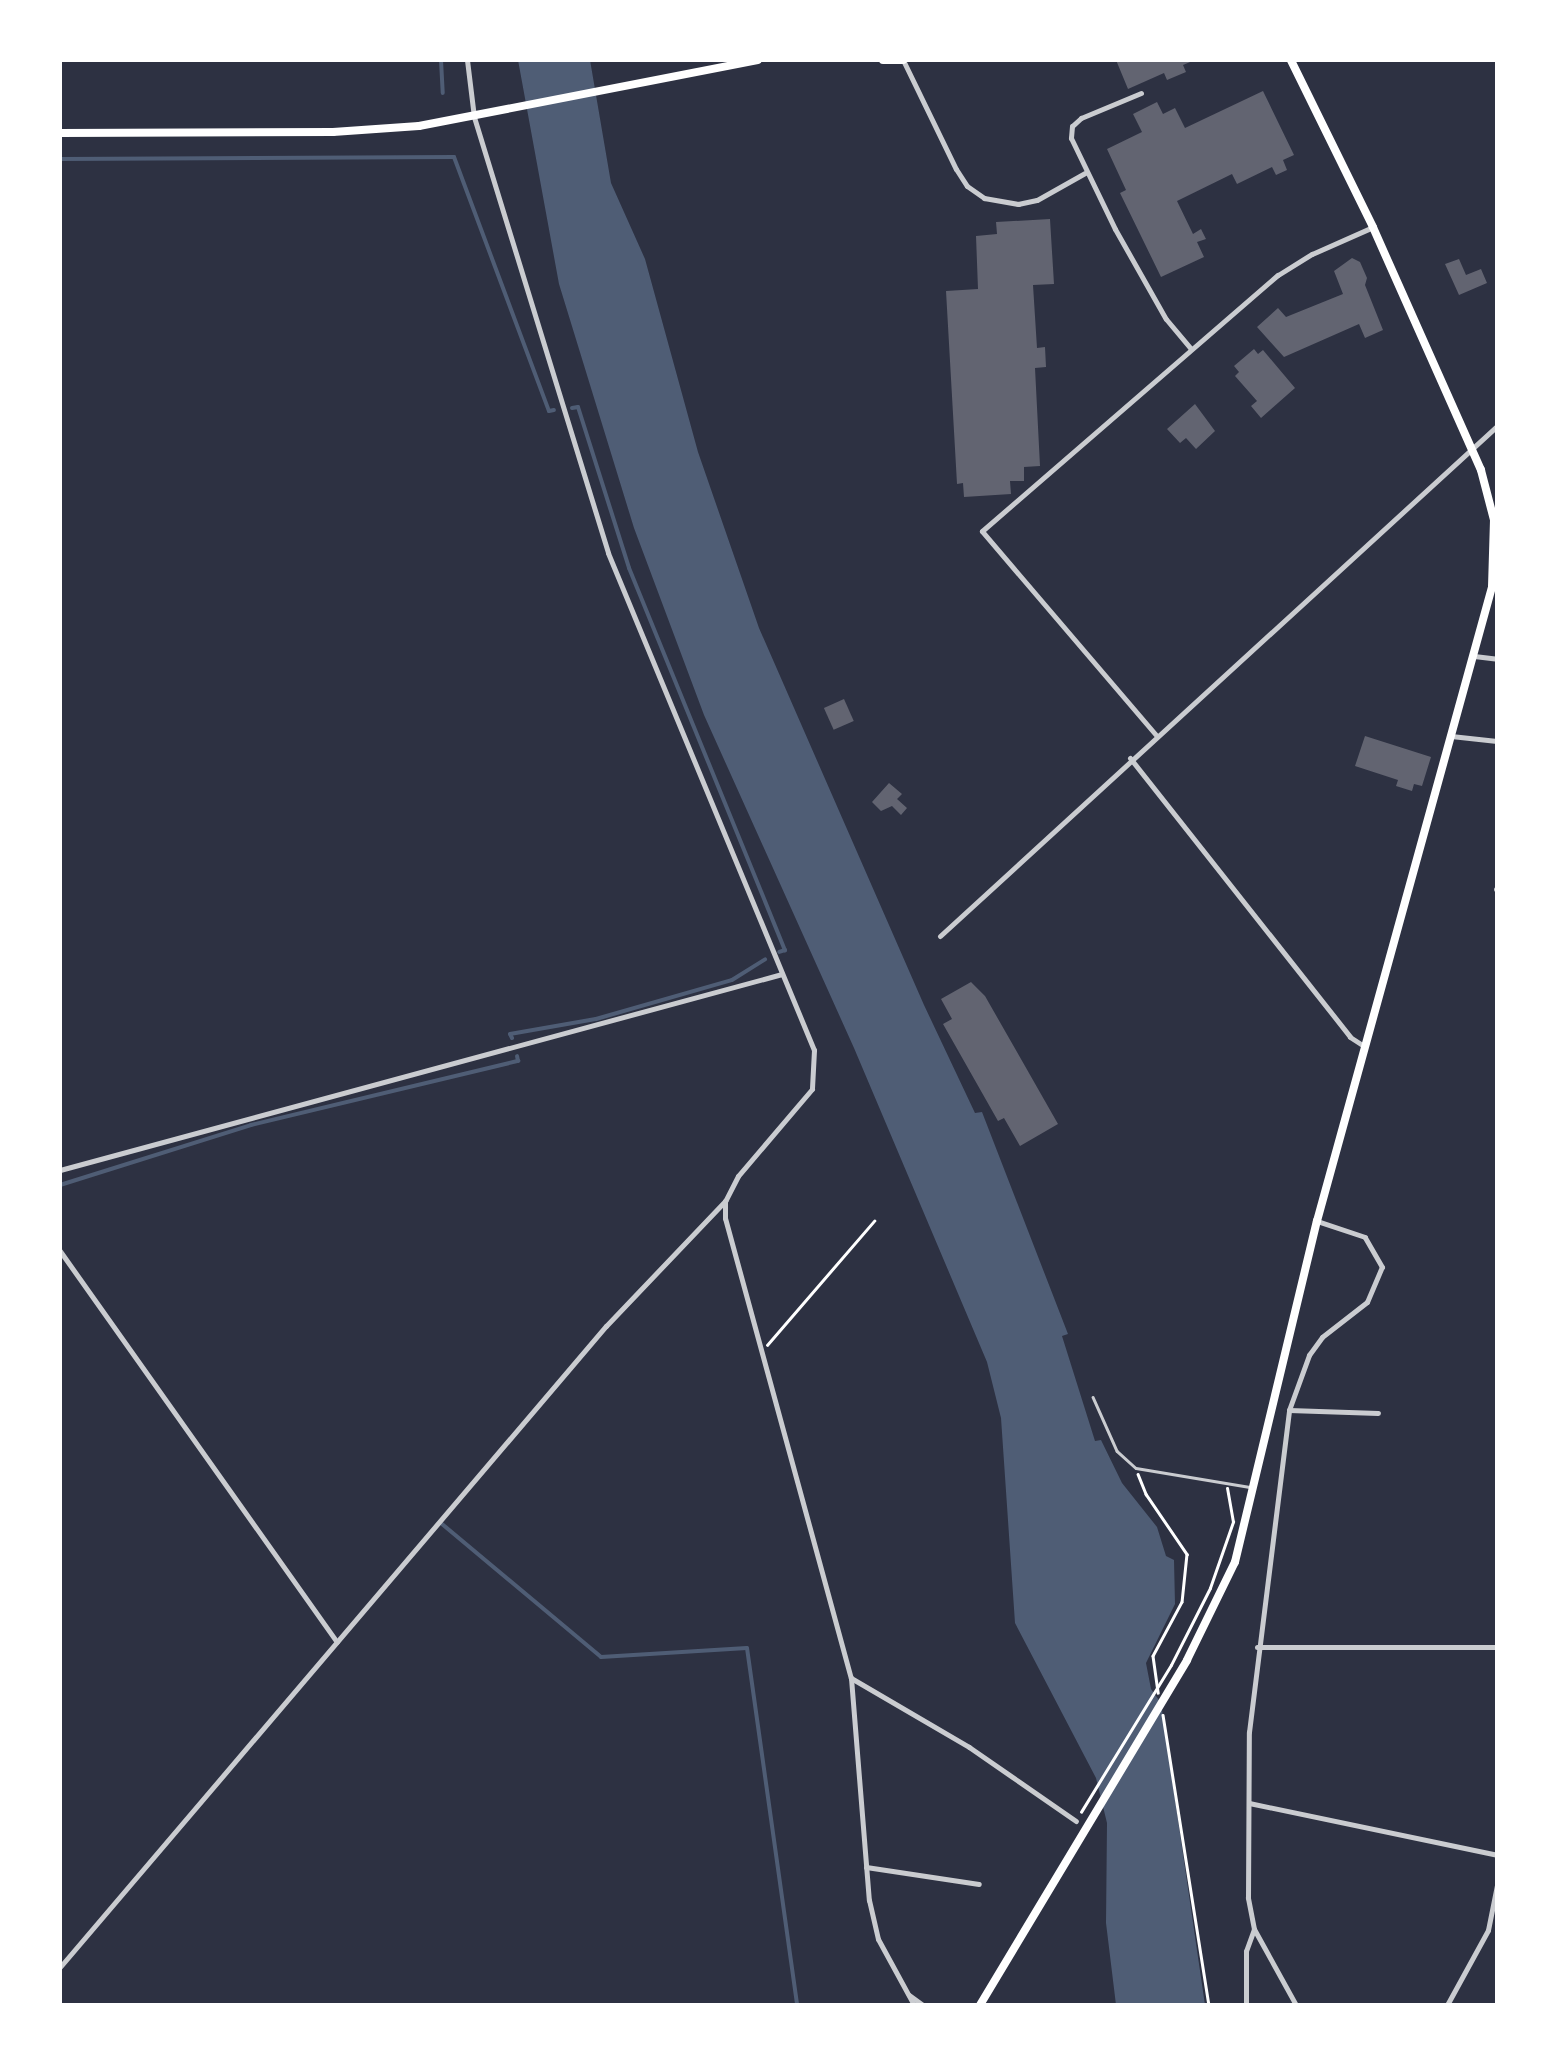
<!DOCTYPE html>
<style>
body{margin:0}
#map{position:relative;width:1557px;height:2065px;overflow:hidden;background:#2d3142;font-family:"Source Sans 3",sans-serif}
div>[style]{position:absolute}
.water>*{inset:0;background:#4f5d75}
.stream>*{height:4px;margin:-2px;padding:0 2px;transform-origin:2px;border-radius:2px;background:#4f5d75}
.building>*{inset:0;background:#626471;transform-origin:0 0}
.path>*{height:2.5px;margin:-1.25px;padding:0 1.25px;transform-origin:1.25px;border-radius:1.25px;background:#fff}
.service>*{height:2.5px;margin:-1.25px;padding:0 1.25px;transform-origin:1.25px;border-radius:1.25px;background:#caccd0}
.minor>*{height:5px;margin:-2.5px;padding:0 2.5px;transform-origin:2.5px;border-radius:2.5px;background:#caccd0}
.primary>*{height:8px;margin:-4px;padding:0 4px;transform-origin:4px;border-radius:4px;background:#fff}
span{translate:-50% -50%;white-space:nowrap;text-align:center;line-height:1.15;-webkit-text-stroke:9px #fff;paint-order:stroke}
.frame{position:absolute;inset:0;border:62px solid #fff;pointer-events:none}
</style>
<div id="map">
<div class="water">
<div style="clip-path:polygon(518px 60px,590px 60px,611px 183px,645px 259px,698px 452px,759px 628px,924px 1005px,975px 1113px,982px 1112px,1068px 1334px,1062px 1336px,1095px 1441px,1101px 1440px,1122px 1483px,1157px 1527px,1166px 1556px,1174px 1560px,1175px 1604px,1146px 1663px,1151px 1689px,1161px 1703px,1205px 2005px,1116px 2005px,1106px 1923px,1107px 1823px,1096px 1778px,1015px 1623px,1001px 1418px,987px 1362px,854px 1048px,704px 715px,634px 528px,559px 284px)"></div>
</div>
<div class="stream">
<div style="left:441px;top:60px;width:33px;rotate:87deg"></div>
<div style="left:454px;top:157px;width:271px;rotate:69.5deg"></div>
<div style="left:549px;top:411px;width:5px;rotate:-11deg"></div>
<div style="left:60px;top:159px;width:394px;rotate:-0.3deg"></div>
<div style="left:572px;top:408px;width:6px;rotate:-9deg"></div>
<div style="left:578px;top:407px;width:169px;rotate:72.4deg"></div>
<div style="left:629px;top:568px;width:413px;rotate:67.8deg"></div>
<div style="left:785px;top:950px;width:6px;rotate:162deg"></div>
<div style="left:512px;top:1038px;width:4px;rotate:-117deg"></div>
<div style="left:510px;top:1034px;width:87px;rotate:-9.9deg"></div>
<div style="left:596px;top:1019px;width:141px;rotate:-16deg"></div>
<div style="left:732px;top:980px;width:39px;rotate:-32deg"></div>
<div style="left:60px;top:1185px;width:200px;rotate:-17.4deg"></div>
<div style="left:251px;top:1125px;width:275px;rotate:-13.5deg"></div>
<div style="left:518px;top:1061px;width:5px;rotate:-101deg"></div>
<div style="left:442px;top:1524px;width:207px;rotate:39.9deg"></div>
<div style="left:601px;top:1657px;width:146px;rotate:-3.5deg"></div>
<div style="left:747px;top:1648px;width:360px;rotate:82deg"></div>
</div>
<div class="building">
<div style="clip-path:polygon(1116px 60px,1195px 60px,1183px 65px,1186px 72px,1167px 80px,1164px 73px,1128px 89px)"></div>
<div style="clip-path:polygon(1263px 91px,1294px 155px,1283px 160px,1287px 170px,1276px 175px,1272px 167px,1237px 184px,1232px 174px,1177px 201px,1193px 234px,1201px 229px,1206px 239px,1197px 242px,1204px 257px,1161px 277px,1120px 193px,1126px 190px,1107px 149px,1142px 132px,1133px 114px,1157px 102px,1163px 114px,1175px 108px,1185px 128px)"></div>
<div style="clip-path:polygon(1050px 219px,1054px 284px,1033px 285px,1037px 348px,1045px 347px,1046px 367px,1035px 368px,1040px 466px,1024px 467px,1024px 481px,1010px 481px,1011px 494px,964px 497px,963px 483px,957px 484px,946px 291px,978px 289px,976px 236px,997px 234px,996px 222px)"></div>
<div style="clip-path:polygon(1352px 258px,1360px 262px,1367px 278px,1365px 285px,1383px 330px,1365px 338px,1359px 324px,1284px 357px,1257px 327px,1278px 308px,1286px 317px,1343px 294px,1334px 271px)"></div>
<div style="clip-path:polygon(1459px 259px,1466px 275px,1481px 269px,1487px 283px,1459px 295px,1445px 264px)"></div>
<div style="clip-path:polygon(1254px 349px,1258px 354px,1263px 350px,1295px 388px,1261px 418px,1251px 406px,1257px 401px,1235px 376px,1239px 372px,1234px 366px)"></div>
<div style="clip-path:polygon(1195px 404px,1215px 431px,1196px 449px,1186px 438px,1180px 443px,1167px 429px)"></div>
<div style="left:844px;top:699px;width:24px;height:22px;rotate:66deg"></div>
<div style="clip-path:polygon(1365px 736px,1431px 757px,1422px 786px,1414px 784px,1412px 791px,1396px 786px,1398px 780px,1355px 766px)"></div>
<div style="clip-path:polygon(889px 783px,902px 794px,897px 799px,907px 808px,901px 815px,892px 806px,881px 811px,872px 802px)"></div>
<div style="clip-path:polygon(971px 982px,985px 996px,1058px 1124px,1020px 1146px,1004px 1118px,998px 1121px,943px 1024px,952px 1019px,941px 999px)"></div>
</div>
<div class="path">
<div style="left:767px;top:1345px;width:164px;rotate:-49.2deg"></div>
<div style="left:1138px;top:1474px;width:22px;rotate:68deg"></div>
<div style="left:1146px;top:1494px;width:73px;rotate:55.7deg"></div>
<div style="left:1187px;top:1554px;width:48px;rotate:95.9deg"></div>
<div style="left:1182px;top:1602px;width:61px;rotate:118.2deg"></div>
<div style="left:1153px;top:1656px;width:37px;rotate:82deg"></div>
<div style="left:1163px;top:1715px;width:294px;rotate:81deg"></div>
<div style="left:1081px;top:1812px;width:172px;rotate:-58.5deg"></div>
<div style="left:1171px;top:1665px;width:86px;rotate:-63.1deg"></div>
<div style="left:1210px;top:1588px;width:70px;rotate:-70.8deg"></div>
<div style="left:1233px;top:1522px;width:34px;rotate:-100deg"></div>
</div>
<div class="service">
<div style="left:1093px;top:1397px;width:59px;rotate:66deg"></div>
<div style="left:1117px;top:1451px;width:25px;rotate:42deg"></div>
<div style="left:1136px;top:1468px;width:115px;rotate:9.5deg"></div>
</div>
<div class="minor">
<div style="left:467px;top:60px;width:57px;rotate:83deg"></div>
<div style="left:474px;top:117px;width:456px;rotate:72.9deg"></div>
<div style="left:608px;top:553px;width:538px;rotate:67.49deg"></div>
<div style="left:814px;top:1050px;width:39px;rotate:93deg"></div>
<div style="left:812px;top:1089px;width:114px;rotate:130.4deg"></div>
<div style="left:738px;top:1176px;width:28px;rotate:117deg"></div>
<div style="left:725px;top:1201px;width:17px;rotate:90deg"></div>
<div style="left:725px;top:1218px;width:477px;rotate:74.7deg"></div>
<div style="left:851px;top:1678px;width:223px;rotate:85.4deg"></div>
<div style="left:869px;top:1900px;width:40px;rotate:77deg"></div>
<div style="left:878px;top:1939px;width:75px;rotate:61.4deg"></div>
<div style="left:903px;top:60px;width:121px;rotate:64.1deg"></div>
<div style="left:956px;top:169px;width:20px;rotate:57deg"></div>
<div style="left:967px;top:186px;width:21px;rotate:35deg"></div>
<div style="left:984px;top:198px;width:35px;rotate:10deg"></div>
<div style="left:1018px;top:204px;width:19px;rotate:-12deg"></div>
<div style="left:1037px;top:200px;width:55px;rotate:-29.4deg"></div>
<div style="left:1141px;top:93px;width:65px;rotate:157.4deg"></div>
<div style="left:1081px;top:118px;width:12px;rotate:138deg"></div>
<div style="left:1072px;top:126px;width:12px;rotate:95deg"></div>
<div style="left:1071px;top:138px;width:101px;rotate:64.2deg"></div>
<div style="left:1115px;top:229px;width:103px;rotate:60.5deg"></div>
<div style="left:1166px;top:319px;width:38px;rotate:50deg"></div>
<div style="left:1474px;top:656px;width:23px;rotate:7deg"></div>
<div style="left:1156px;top:735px;width:268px;rotate:-130.5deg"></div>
<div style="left:982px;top:531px;width:391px;rotate:-40.9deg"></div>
<div style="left:1278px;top:275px;width:40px;rotate:-32deg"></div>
<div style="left:1312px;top:254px;width:67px;rotate:-23.9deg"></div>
<div style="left:1451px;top:736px;width:46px;rotate:6.2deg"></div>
<div style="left:1130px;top:758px;width:355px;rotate:51.7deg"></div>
<div style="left:1350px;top:1037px;width:17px;rotate:33deg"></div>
<div style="left:1496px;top:889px;width:1px"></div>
<div style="left:940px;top:936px;width:755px;rotate:-42.48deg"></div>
<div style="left:60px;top:1170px;width:748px;rotate:-15.19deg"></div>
<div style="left:60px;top:1251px;width:479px;rotate:54.7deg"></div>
<div style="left:1289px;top:1410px;width:89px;rotate:1.9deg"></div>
<div style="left:1257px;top:1647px;width:240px"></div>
<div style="left:851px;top:1678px;width:137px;rotate:30.3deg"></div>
<div style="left:969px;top:1747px;width:130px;rotate:34.7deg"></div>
<div style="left:1249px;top:1803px;width:253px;rotate:11.8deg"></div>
<div style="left:866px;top:1867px;width:114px;rotate:8.6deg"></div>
<div style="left:1254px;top:1929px;width:87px;rotate:61.1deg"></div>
<div style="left:60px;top:1967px;width:842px;rotate:-49.58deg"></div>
<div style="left:606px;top:1326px;width:173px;rotate:-46.4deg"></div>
<div style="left:909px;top:1995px;width:17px;rotate:36deg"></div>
<div style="left:1246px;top:2005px;width:54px;rotate:-90deg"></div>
<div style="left:1246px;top:1951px;width:23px;rotate:-70deg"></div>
<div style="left:1254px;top:1929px;width:32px;rotate:-101deg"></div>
<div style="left:1248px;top:1898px;width:166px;rotate:-89.7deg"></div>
<div style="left:1249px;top:1732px;width:324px;rotate:-82.9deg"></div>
<div style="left:1289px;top:1410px;width:59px;rotate:-70deg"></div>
<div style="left:1309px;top:1355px;width:22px;rotate:-54deg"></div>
<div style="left:1322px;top:1337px;width:57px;rotate:-37.9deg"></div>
<div style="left:1367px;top:1302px;width:38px;rotate:-67deg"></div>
<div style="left:1382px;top:1267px;width:34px;rotate:-120deg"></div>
<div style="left:1365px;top:1237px;width:51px;rotate:-161.6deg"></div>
<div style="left:1447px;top:2005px;width:85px;rotate:-61.3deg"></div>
<div style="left:1488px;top:1930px;width:46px;rotate:-78.7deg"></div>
</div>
<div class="primary">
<div style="left:883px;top:60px;width:20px"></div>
<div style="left:60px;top:133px;width:273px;rotate:-0.2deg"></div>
<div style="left:333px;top:132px;width:86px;rotate:-4deg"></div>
<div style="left:419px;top:126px;width:345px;rotate:-11deg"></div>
<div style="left:980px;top:2005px;width:402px;rotate:-59deg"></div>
<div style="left:1187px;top:1660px;width:109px;rotate:-63.9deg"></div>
<div style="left:1235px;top:1562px;width:351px;rotate:-76.5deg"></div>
<div style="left:1317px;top:1221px;width:658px;rotate:-74.57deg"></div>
<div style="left:1492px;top:587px;width:67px;rotate:-88.3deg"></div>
<div style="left:1494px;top:520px;width:52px;rotate:-104.6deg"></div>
<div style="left:1481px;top:470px;width:266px;rotate:-114deg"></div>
<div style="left:1373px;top:227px;width:186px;rotate:-116.2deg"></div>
</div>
<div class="frame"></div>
</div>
